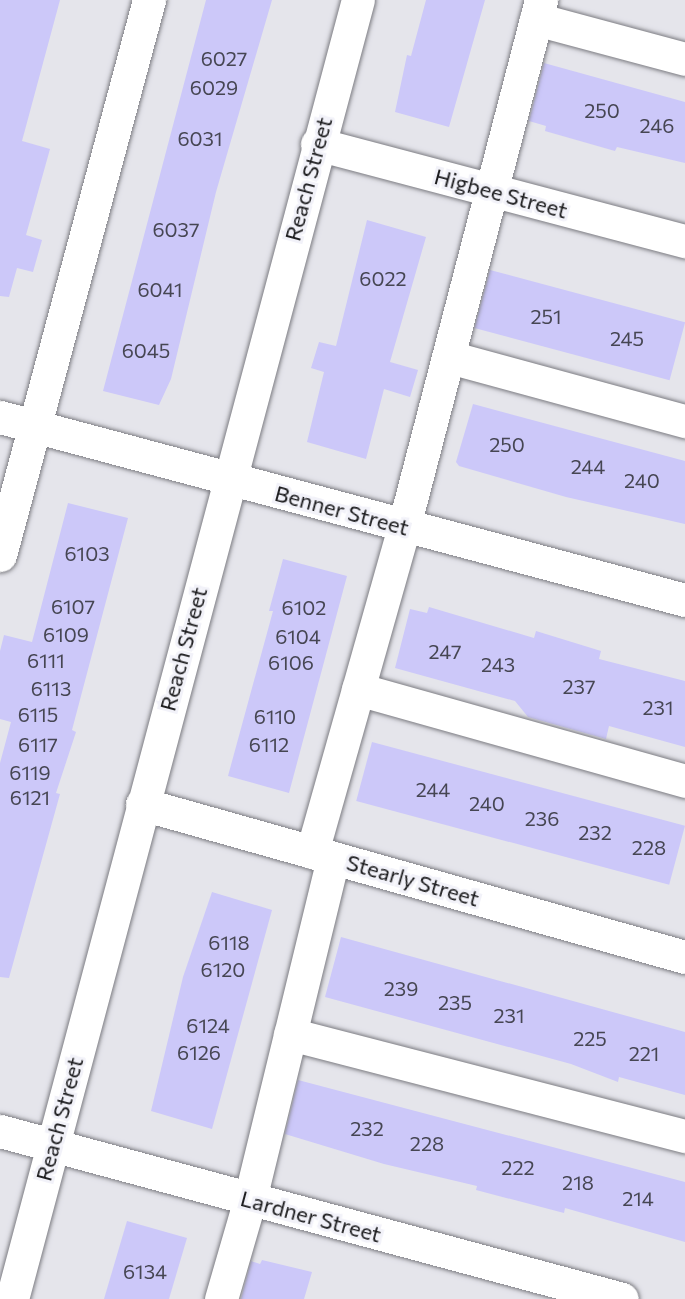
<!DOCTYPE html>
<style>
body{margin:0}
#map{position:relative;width:685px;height:1299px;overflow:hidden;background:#e5e5eb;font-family:Commissioner,sans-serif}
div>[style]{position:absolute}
.building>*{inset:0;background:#ccc8f9;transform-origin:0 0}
.roads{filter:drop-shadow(0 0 2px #7c7c82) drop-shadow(0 0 2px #7c7c82)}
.minor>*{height:33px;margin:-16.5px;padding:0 16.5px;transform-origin:16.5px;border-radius:16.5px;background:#fff}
span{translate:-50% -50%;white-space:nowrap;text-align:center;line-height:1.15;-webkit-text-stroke:6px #f2f2f9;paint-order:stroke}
.number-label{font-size:20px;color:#464653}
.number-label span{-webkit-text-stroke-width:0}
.street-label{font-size:22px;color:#1a1a1c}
</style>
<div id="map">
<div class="building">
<div style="clip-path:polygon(0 0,60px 0,22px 141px,50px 149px,26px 235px,42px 240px,33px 272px,17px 268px,9px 297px,0 296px)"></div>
<div style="clip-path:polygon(206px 0,272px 0,216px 192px,171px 379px,159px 405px,103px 391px)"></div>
<div style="clip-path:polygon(426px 0,485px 0,449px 127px,395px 112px,407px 55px,411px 56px)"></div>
<div style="clip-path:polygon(544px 63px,685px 102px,685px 163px,617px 147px,615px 151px,545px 131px,546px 126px,529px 121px)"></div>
<div style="clip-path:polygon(367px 220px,426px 237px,390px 362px,418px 370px,410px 397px,384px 389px,366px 459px,307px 442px,324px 372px,311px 368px,319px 342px,336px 346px)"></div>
<div style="left:490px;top:270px;width:202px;height:60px;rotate:15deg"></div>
<div style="clip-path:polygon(473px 404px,685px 461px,685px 524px,566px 497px,459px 466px,456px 462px)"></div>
<div style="clip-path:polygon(68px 503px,128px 518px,72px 730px,76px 732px,56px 793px,60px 794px,9px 978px,0 977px,0 763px,11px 722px,0 719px,0 651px,4px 635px,32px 642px)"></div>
<div style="clip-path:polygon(283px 559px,347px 576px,289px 793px,228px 776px,273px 611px,269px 611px)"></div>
<div style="clip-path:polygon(429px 607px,534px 638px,536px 631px,601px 651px,599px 659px,685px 681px,685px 747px,609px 726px,606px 739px,528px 717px,515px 701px,395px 668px,410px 609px,427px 613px)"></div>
<div style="left:372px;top:742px;width:324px;height:61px;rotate:15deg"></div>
<div style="clip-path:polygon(212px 892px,272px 910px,212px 1129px,151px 1111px,183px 977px)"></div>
<div style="clip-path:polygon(341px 937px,685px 1032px,685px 1095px,619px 1077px,618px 1082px,571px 1064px,325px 997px)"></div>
<div style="clip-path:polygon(298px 1080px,685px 1182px,685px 1242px,565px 1208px,564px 1213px,476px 1190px,477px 1186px,384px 1164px,285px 1134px)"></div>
<div style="clip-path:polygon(127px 1221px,187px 1238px,169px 1299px,104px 1299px)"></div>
<div style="clip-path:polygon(262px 1260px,312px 1272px,304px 1299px,241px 1299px,251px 1261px,260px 1264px)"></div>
</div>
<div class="roads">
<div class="minor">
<div style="left:536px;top:19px;width:154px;rotate:15deg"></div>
<div style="left:317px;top:144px;width:381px;rotate:14.8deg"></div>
<div style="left:449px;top:357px;width:245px;rotate:15.2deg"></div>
<div style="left:0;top:417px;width:709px;rotate:14.96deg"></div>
<div style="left:0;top:555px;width:575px;rotate:-74.97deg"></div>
<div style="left:358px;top:689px;width:340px;rotate:15.7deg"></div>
<div style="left:142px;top:804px;width:564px;rotate:15.74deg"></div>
<div style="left:312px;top:852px;width:339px;rotate:-74.2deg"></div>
<div style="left:404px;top:526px;width:544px;rotate:-75.4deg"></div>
<div style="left:290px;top:1034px;width:408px;rotate:14.5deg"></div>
<div style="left:0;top:1131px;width:644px;rotate:15.11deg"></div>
<div style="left:12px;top:1299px;width:1344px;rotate:-75.09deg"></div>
<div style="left:221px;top:1299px;width:104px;rotate:-73.8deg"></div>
<div style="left:250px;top:1199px;width:351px;rotate:-76.3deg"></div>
</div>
</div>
<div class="number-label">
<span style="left:224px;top:58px">6027</span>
<span style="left:214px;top:87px">6029</span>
<span style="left:602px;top:110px">250</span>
<span style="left:657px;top:125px">246</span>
<span style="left:200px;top:138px">6031</span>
<span style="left:176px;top:229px">6037</span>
<span style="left:383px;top:278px">6022</span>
<span style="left:160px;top:289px">6041</span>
<span style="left:546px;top:316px">251</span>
<span style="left:627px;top:338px">245</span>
<span style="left:146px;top:350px">6045</span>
<span style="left:507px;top:444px">250</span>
<span style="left:588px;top:466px">244</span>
<span style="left:642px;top:480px">240</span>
<span style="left:87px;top:553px">6103</span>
<span style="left:73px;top:606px">6107</span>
<span style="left:304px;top:607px">6102</span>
<span style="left:66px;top:634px">6109</span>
<span style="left:298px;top:636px">6104</span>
<span style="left:445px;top:651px">247</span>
<span style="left:46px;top:660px">6111</span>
<span style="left:291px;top:662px">6106</span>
<span style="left:498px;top:664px">243</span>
<span style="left:579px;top:686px">237</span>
<span style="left:51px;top:688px">6113</span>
<span style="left:658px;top:707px">231</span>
<span style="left:38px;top:714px">6115</span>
<span style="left:275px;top:716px">6110</span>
<span style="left:38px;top:744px">6117</span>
<span style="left:269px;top:744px">6112</span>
<span style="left:30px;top:772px">6119</span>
<span style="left:433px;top:789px">244</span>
<span style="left:30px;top:797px">6121</span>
<span style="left:487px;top:803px">240</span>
<span style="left:542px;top:818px">236</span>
<span style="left:595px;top:832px">232</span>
<span style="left:649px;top:847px">228</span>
<span style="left:229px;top:942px">6118</span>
<span style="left:223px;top:969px">6120</span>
<span style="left:401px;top:988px">239</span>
<span style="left:455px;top:1002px">235</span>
<span style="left:509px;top:1015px">231</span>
<span style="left:208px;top:1025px">6124</span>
<span style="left:590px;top:1038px">225</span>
<span style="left:199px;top:1052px">6126</span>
<span style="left:644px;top:1053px">221</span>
<span style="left:367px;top:1128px">232</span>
<span style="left:427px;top:1143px">228</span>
<span style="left:518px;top:1167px">222</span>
<span style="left:578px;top:1182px">218</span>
<span style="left:638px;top:1198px">214</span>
<span style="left:145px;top:1271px">6134</span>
</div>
<div class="street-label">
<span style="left:308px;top:179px;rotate:-75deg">Reach Street</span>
<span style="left:501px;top:193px;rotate:15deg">Higbee Street</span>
<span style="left:342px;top:510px;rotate:15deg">Benner Street</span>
<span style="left:183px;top:649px;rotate:-75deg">Reach Street</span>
<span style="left:413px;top:880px;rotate:16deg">Stearly Street</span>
<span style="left:59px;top:1119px;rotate:-75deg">Reach Street</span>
<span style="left:311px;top:1216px;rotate:15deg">Lardner Street</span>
</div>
</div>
